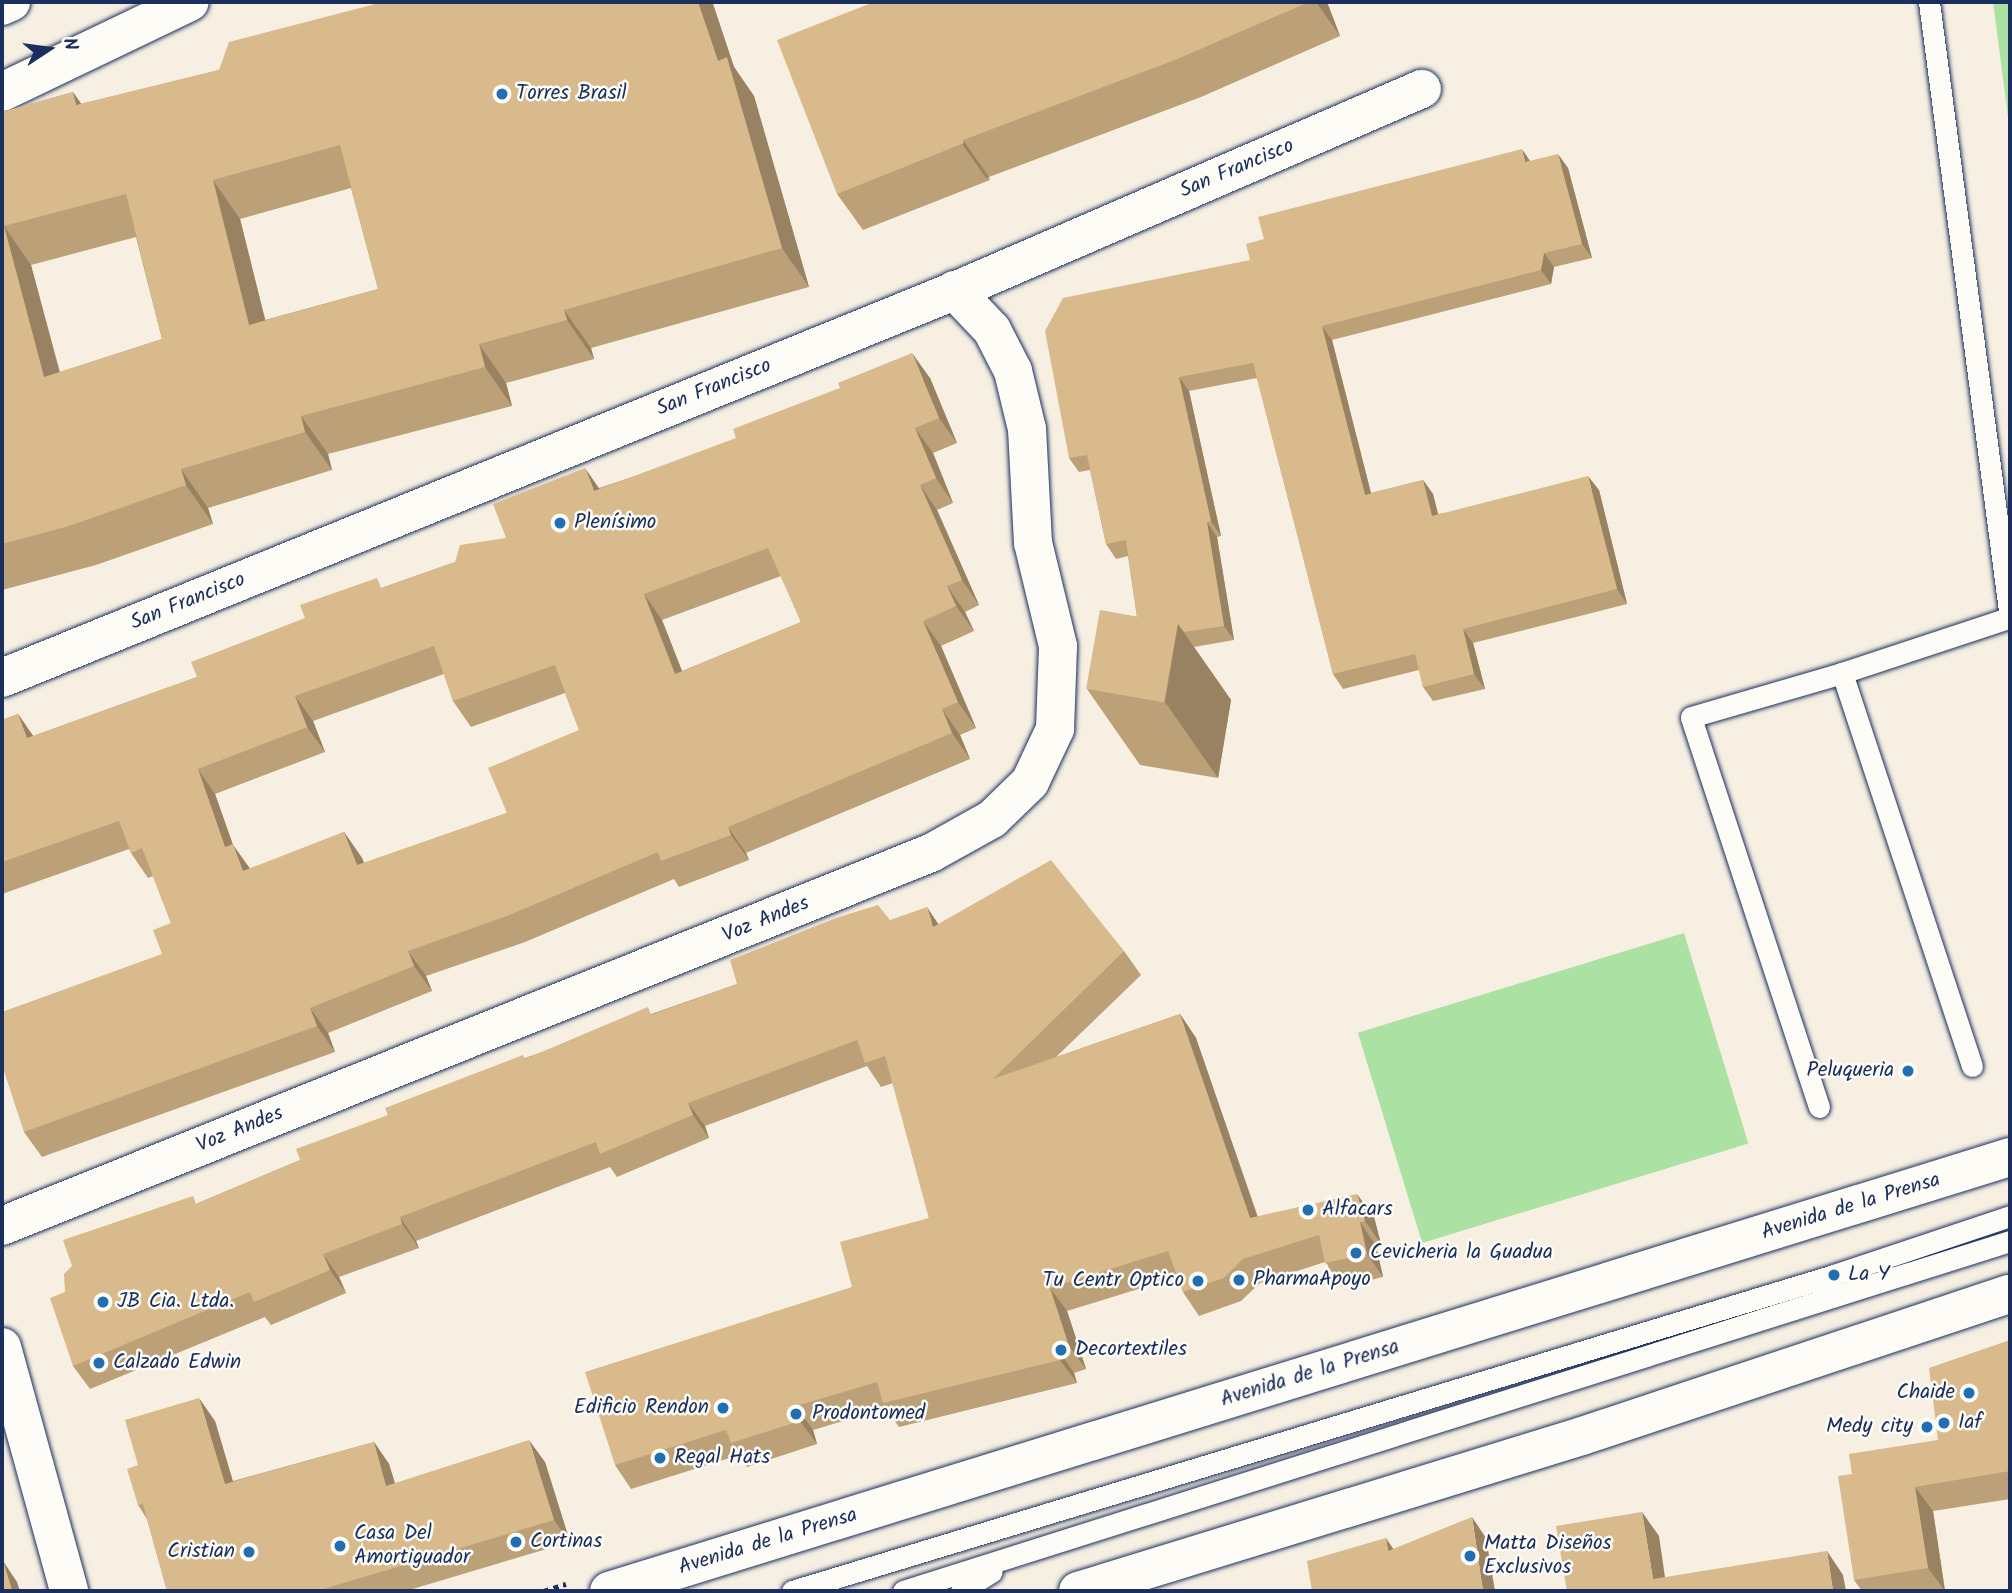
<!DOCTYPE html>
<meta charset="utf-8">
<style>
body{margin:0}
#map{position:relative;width:2012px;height:1593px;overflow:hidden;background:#f6efe2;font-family:Kalam,sans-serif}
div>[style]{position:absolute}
.green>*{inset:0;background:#ace1a4;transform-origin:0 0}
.path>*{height:4.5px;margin-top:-2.25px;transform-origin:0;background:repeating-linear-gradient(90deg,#1b2f5e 0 5px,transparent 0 10px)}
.roads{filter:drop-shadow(0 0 2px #1b2f5e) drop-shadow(0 0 2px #1b2f5e)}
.service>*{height:21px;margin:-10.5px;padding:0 10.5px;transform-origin:10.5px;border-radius:10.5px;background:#fdfcf7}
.minor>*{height:38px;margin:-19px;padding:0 19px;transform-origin:19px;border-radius:19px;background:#fdfcf7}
.tertiary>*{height:38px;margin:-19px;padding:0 19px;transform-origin:19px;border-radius:19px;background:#fdfcf7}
.primary>*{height:38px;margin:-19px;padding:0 19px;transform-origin:19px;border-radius:19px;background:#fdfcf7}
.wall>*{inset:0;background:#bba078}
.shaded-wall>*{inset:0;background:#988262;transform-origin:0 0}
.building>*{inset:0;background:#d9ba8c;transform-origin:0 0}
.dots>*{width:19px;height:19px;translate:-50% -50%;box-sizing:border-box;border:4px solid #fdfcf7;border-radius:50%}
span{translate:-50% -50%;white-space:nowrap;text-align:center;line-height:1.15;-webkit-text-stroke:5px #fdfcf7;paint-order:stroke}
.poi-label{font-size:21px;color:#1b2f5e}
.left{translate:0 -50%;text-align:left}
.right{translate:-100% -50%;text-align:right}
.street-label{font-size:21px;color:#1b2f5e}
.frame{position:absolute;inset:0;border:4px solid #1b2f5e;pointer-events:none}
.north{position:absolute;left:14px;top:14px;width:70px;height:70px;-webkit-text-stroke:5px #fdfcf7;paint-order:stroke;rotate:77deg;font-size:19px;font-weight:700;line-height:28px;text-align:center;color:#1b2f5e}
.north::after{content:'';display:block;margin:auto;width:24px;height:32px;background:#1b2f5e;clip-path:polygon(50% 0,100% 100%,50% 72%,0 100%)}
</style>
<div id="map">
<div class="green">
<div style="clip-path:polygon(1993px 2px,2010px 2px,2010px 132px)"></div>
<div style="left:1684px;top:933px;width:220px;height:341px;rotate:73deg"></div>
</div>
<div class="path">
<div style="left:544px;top:1591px;width:23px;rotate:-18deg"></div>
</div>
<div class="roads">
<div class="service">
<div style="left:1929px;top:2px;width:621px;rotate:82.51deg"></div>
<div style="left:1972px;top:1066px;width:414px;rotate:-108.3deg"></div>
<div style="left:1842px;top:673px;width:175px;rotate:-18.3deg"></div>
<div style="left:1819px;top:1107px;width:410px;rotate:-108.2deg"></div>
<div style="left:1691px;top:717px;width:157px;rotate:-16.2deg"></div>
<div style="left:792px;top:1591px;width:1089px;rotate:-16.87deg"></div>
<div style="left:1834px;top:1275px;width:186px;rotate:-18.5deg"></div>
<div style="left:903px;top:1591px;width:1161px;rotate:-17.55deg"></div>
<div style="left:961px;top:1591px;width:36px;rotate:-32deg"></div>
</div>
<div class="minor">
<div style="left:2px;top:678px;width:1038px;rotate:-22.12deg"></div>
<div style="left:964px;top:287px;width:499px;rotate:-23.4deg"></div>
<div style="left:2px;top:1226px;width:1001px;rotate:-21.88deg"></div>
<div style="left:931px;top:853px;width:70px;rotate:-29.1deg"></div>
<div style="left:992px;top:819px;width:53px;rotate:-44.2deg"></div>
<div style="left:1030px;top:782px;width:59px;rotate:-64.7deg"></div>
<div style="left:1055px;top:729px;width:83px;rotate:-87.9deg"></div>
<div style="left:1058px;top:646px;width:106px;rotate:-103.6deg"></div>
<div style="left:1033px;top:543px;width:114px;rotate:-93deg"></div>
<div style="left:1027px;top:429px;width:60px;rotate:-103.6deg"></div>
<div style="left:1013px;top:371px;width:46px;rotate:-117.1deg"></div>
<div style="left:992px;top:330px;width:55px;rotate:-133.5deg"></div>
<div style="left:2px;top:1347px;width:253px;rotate:74.6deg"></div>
</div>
<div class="tertiary">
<div style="left:2px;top:6px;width:10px;rotate:-24deg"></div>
<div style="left:2px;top:92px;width:208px;rotate:-25.6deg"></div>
</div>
<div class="primary">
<div style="left:609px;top:1591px;width:1467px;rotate:-17.21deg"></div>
<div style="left:1078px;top:1591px;width:527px;rotate:-17.09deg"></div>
<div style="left:1582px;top:1436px;width:451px;rotate:-18.4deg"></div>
</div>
</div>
<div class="wall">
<div style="clip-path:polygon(evenodd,383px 2px,719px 2px,713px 4px,734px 67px,754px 96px,809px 287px,591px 348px,594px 359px,506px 383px,512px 406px,328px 454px,332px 470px,208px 508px,213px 524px,96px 565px,2px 590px,2px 407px,4px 406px,2px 112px,73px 92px,81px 104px,219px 70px,383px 2px,351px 188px,378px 289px,265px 320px,240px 219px,351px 188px,383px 2px,136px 237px,162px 339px,60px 372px,31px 265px,136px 237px)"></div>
<div style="clip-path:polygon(874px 2px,1327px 2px,1340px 36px,1201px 97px,989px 177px,990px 180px,863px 230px,837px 194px)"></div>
<div style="clip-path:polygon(1530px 161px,1568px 168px,1592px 258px,1554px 267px,1551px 284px,1332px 340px,1371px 493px,1423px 480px,1433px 494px,1438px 514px,1599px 490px,1627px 604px,1473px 643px,1485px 689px,1433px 701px,1423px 687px,1419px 670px,1343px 689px,1333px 674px,1257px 378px,1189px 391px,1221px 536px,1217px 537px,1234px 640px,1194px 647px,1231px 700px,1218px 778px,1140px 765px,1087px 689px,1137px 617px,1128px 556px,1116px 559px,1106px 544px,1090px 470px,1079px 472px,1069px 458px,1250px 260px)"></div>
<div style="clip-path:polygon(evenodd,930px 378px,957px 443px,933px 453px,953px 503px,937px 510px,979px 605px,965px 612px,974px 631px,941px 646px,976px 728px,960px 735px,970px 759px,746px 853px,749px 860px,679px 887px,674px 879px,525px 942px,426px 976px,432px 991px,328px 1033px,335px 1052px,42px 1157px,24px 1132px,162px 954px,171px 923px,153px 876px,148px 878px,131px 853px,129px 849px,2px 894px,2px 720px,18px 714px,33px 736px,197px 677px,305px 618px,384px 587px,455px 562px,506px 538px,599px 488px,930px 378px,781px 576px,801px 622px,682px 671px,662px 620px,781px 576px,930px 378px,444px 674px,453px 701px,471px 727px,565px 693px,579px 730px,507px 813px,364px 863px,362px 858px,344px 832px,250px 869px,233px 845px,215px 794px,325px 752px,313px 721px,444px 674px)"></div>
<div style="clip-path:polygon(890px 920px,939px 924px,1124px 951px,1141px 975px,1056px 1057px,1180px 1014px,1196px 1038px,1258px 1217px,1374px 1217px,1381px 1244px,1376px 1246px,1383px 1277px,1342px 1287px,1325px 1262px,1260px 1283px,1241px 1301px,1199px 1316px,1183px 1292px,1177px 1277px,1067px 1311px,1086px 1369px,1074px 1373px,1077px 1383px,899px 1427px,886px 1408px,813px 1430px,817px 1444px,747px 1467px,739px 1455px,631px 1489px,615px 1465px,852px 1287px,929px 1218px,893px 1083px,881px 1087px,867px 1066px,705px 1126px,709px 1138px,617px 1177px,610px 1167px,416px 1241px,419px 1248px,339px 1277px,346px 1293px,271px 1325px,265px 1317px,90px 1389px,73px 1366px,65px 1292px,198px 1203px,300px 1160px,388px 1115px,525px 1058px,737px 984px)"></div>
<div style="clip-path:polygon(2010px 1340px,2010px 1499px,1933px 1511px,1945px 1591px,1862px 1591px,1854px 1580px,1852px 1474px,1938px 1440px)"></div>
<div style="clip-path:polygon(215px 1421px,233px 1481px,374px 1442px,389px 1464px,395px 1483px,545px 1462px,570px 1542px,406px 1591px,167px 1591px,147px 1519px,138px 1505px,138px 1465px)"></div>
</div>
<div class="shaded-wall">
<div style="clip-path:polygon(698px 2px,711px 2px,713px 4px,734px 67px,754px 96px,809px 287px,782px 248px)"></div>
<div style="clip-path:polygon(1316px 2px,1327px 2px,1340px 36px)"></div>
<div style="clip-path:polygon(73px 92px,100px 131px,76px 105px)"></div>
<div style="left:963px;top:140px;width:45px;height:3px;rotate:55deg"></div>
<div style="clip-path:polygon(1522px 149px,1532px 164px,1525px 162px)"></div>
<div style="clip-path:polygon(1558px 154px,1568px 168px,1592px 258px,1582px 244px)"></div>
<div style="clip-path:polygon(213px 180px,240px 219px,276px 363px,249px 325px)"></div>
<div style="clip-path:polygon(4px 226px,31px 265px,71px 416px,44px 377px)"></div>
<div style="clip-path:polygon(1544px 253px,1554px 267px,1551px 284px,1541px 270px)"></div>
<div style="clip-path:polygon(564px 310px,591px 348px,594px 359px,567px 320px)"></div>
<div style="clip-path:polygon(1322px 326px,1332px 340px,1375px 509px,1365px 495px)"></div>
<div style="clip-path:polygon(479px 344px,506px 383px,512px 406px,485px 367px)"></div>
<div style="clip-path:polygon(912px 353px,930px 378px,957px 443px,939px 418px)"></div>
<div style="clip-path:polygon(1179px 377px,1189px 391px,1221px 536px,1211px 521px)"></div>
<div style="clip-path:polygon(301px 416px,328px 454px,332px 470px,305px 432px)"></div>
<div style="clip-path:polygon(915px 428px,933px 453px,953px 503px,936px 478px)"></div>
<div style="clip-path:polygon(585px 468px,603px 494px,594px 491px)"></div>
<div style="clip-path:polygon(181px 469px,208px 508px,213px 524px,186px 485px)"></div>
<div style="clip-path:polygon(1588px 476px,1599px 490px,1627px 604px,1617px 589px)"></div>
<div style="clip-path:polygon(1423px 480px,1433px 494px,1442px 530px,1432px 516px)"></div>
<div style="clip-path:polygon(920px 485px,937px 510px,979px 605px,962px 580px)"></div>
<div style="clip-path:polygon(1207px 522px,1217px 537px,1234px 640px,1224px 626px)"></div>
<div style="clip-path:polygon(947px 586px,965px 612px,974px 631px,956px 606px)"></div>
<div style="clip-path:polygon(644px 594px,662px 620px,693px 699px,675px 674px)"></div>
<div style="clip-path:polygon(923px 621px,941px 646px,976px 728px,958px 702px)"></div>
<div style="clip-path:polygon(1178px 624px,1231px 700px,1218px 778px,1165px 702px)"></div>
<div style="clip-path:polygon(1463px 629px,1473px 643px,1485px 689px,1474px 674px)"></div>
<div style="clip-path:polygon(295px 696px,313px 721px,325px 752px,307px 727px)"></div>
<div style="clip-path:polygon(942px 709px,960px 735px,970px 759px,952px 733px)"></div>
<div style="clip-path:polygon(18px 714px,36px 740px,27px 738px)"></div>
<div style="clip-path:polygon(198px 769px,215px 794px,233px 845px,251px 870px,243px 871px,225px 847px)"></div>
<div style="clip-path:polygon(728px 827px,746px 853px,749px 860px,731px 835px)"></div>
<div style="clip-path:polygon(344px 832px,362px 858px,375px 891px,357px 865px)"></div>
<div style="clip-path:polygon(927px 907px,943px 931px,933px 927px)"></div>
<div style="clip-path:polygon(408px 951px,426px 976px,432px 991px,414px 966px)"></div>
<div style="clip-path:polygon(310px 1008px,328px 1033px,335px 1052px,317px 1026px)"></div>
<div style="clip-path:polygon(1180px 1014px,1196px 1038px,1266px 1242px,1250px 1218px)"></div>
<div style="clip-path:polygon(688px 1103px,705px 1126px,709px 1138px,693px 1115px)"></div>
<div style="clip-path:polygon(1357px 1194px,1374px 1217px,1381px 1244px,1365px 1221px)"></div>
<div style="clip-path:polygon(400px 1217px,416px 1241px,419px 1248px,402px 1224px)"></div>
<div style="clip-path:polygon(1360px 1222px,1376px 1246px,1383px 1277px,1367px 1254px)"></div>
<div style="clip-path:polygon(323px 1254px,339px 1277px,346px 1293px,330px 1270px)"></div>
<div style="clip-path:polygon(1050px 1288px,1067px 1311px,1086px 1369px,1069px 1346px)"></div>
<div style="clip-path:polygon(1058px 1349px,1074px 1373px,1077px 1383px,1060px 1360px)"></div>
<div style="clip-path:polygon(199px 1398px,215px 1421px,240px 1506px,225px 1484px)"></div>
<div style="clip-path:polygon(796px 1406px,813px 1430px,817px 1444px,800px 1421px)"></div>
<div style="clip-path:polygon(529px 1440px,545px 1462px,570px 1542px,554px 1520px)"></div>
<div style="clip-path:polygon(374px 1442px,389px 1464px,402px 1508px,386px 1486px)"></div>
<div style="clip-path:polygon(1915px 1487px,1933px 1511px,1945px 1591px,1928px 1568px)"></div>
<div style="clip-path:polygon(1642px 1512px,1659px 1536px,1667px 1591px,1653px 1579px)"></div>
<div style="clip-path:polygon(1472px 1517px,1486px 1538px,1495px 1591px,1483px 1591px)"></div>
<div style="clip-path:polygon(1386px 1538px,1400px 1559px,1388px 1551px)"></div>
<div style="clip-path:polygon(1827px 1551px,1843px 1575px,1846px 1591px,1833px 1591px)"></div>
<div style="clip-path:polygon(3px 1561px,17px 1582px,20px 1591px,12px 1591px)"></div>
</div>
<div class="building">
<div style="clip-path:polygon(evenodd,383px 2px,698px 2px,718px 61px,727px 57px,782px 248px,564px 310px,567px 320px,479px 344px,485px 367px,301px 416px,305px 432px,181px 469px,186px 485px,69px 526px,2px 544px,2px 407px,4px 406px,2px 400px,2px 112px,73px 92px,76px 105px,219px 70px,229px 42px,383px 2px,340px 145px,378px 289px,249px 325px,213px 180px,340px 145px,383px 2px,126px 194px,162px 339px,44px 377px,4px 226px,126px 194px)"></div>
<div style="clip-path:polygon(874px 2px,1309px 2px,1175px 60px,963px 140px,964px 143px,837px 194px,777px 40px)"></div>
<div style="clip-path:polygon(1522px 149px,1525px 162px,1558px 154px,1582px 244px,1544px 253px,1541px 270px,1322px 326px,1365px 495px,1423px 480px,1432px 516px,1588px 476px,1617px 589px,1463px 629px,1474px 674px,1423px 687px,1415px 654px,1333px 674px,1253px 363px,1179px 377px,1211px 521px,1207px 522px,1224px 626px,1184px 632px,1178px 624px,1137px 617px,1126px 540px,1106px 544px,1087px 455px,1069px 458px,1045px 331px,1063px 298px,1250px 260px,1246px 244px,1264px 239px,1258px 217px)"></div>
<div style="clip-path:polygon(evenodd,912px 353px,939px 418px,915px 428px,936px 478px,920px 485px,962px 580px,947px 586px,956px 606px,923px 621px,958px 702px,942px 709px,952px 733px,728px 827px,731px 835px,661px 861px,658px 852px,507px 916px,408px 951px,414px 966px,310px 1008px,317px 1026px,24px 1132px,2px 1065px,2px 1012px,162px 954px,153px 930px,171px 923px,142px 848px,131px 853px,119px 821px,2px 862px,2px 720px,18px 714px,27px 738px,197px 677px,191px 662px,305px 618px,300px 605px,377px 578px,381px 588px,455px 562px,460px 545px,506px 538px,493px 504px,585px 468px,594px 491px,736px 438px,733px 429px,840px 388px,838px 383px,912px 353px,768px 548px,801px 622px,675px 674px,644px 594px,768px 548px,912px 353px,434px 646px,453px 701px,555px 665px,579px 730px,488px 768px,507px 813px,357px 865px,344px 832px,243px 871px,233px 844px,225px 847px,198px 769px,307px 727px,295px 696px,434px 646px)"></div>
<div style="left:1100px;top:610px;width:79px;height:80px;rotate:10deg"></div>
<div style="clip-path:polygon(1051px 860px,1124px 951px,993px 1079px,1180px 1014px,1250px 1218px,1357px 1194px,1365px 1221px,1360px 1222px,1367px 1254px,1325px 1263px,1319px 1235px,1243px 1259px,1224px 1278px,1183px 1292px,1168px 1251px,1050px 1288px,1069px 1346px,1058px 1349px,1060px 1360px,883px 1403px,877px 1382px,796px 1406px,800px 1421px,731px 1443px,726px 1430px,615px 1465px,585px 1372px,852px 1287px,840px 1242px,929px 1218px,885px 1056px,865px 1063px,857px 1040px,688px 1103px,693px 1115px,600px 1154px,596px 1142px,400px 1217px,402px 1224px,323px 1254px,330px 1270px,254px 1302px,250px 1292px,73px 1366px,50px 1298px,65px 1292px,64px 1274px,72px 1266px,63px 1240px,193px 1196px,196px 1204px,300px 1160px,296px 1149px,388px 1115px,385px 1108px,523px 1055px,525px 1059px,648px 1007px,651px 1015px,737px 984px,730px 960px,836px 918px,878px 905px,890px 920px,927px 907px,933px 927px)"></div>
<div style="clip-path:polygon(2010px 1340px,2010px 1471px,1915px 1487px,1928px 1568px,1854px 1580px,1838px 1476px,1852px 1474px,1849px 1454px,1938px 1440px,1929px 1368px)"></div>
<div style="clip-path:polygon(199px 1398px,225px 1484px,374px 1442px,386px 1486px,529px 1440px,554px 1520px,317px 1591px,167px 1591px,143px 1504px,138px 1505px,127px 1469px,138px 1465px,125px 1420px)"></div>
<div style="clip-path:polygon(1642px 1512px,1653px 1579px,1827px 1551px,1833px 1591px,1567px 1591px,1556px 1526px)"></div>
<div style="clip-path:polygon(1472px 1517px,1483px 1591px,1312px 1591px,1307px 1561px,1386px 1538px,1388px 1551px)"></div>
<div style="clip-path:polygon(3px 1561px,12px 1591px,2px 1591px,2px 1562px)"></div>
</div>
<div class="dots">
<div style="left:502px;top:94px;background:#1f6fb2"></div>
<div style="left:560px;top:523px;background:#1f6fb2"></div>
<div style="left:1908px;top:1071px;background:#1f6fb2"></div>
<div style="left:1308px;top:1210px;background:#1f6fb2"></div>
<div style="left:1356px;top:1253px;background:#1f6fb2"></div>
<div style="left:1834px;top:1275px;background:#1f6fb2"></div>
<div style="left:1239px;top:1280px;background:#1f6fb2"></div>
<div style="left:1198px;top:1281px;background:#1f6fb2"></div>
<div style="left:103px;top:1302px;background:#1f6fb2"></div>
<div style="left:1061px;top:1350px;background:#1f6fb2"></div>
<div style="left:99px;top:1363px;background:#1f6fb2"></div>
<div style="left:1969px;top:1393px;background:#1f6fb2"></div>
<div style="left:723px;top:1408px;background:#1f6fb2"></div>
<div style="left:796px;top:1414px;background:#1f6fb2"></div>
<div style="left:1944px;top:1423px;background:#1f6fb2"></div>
<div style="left:1927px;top:1427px;background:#1f6fb2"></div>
<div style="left:660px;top:1458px;background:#1f6fb2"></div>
<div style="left:516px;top:1542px;background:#1f6fb2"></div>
<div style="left:340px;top:1546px;background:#1f6fb2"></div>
<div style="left:249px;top:1552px;background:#1f6fb2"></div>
<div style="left:1470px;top:1556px;background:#1f6fb2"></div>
</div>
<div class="poi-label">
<span class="left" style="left:516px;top:94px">Torres Brasil</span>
<span class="left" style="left:574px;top:523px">Plenísimo</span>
<span class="right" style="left:1894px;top:1071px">Peluqueria</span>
<span class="left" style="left:1322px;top:1210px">Alfacars</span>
<span class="left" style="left:1370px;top:1253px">Cevicheria la Guadua</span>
<span class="left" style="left:1848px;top:1275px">La Y</span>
<span class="left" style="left:1253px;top:1280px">PharmaApoyo</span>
<span class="right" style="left:1184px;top:1281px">Tu Centr Optico</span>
<span class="left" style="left:117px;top:1302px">JB Cia. Ltda.</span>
<span class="left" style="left:1075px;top:1350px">Decortextiles</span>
<span class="left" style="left:113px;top:1363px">Calzado Edwin</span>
<span class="right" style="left:1955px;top:1393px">Chaide</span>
<span class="right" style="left:709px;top:1408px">Edificio Rendon</span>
<span class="left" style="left:812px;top:1414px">Prodontomed</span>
<span class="left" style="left:1958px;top:1423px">Iaf</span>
<span class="right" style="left:1913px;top:1427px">Medy city</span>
<span class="left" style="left:674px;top:1458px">Regal Hats</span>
<span class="left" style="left:354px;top:1546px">Casa Del<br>Amortiguador</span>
<span class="left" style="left:530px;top:1542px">Cortinas</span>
<span class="left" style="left:1484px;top:1556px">Matta Diseños<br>Exclusivos</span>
<span class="right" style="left:235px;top:1552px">Cristian</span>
</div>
<div class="street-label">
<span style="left:1237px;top:169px;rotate:-23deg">San Francisco</span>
<span style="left:714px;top:388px;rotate:-22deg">San Francisco</span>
<span style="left:188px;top:602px;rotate:-22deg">San Francisco</span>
<span style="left:766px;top:920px;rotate:-22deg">Voz Andes</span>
<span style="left:240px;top:1130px;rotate:-22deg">Voz Andes</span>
<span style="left:1851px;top:1207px;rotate:-17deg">Avenida de la Prensa</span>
<span style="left:1310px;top:1374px;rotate:-17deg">Avenida de la Prensa</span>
<span style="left:768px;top:1542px;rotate:-17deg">Avenida de la Prensa</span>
</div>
<div class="frame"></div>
<div class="north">N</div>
</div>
